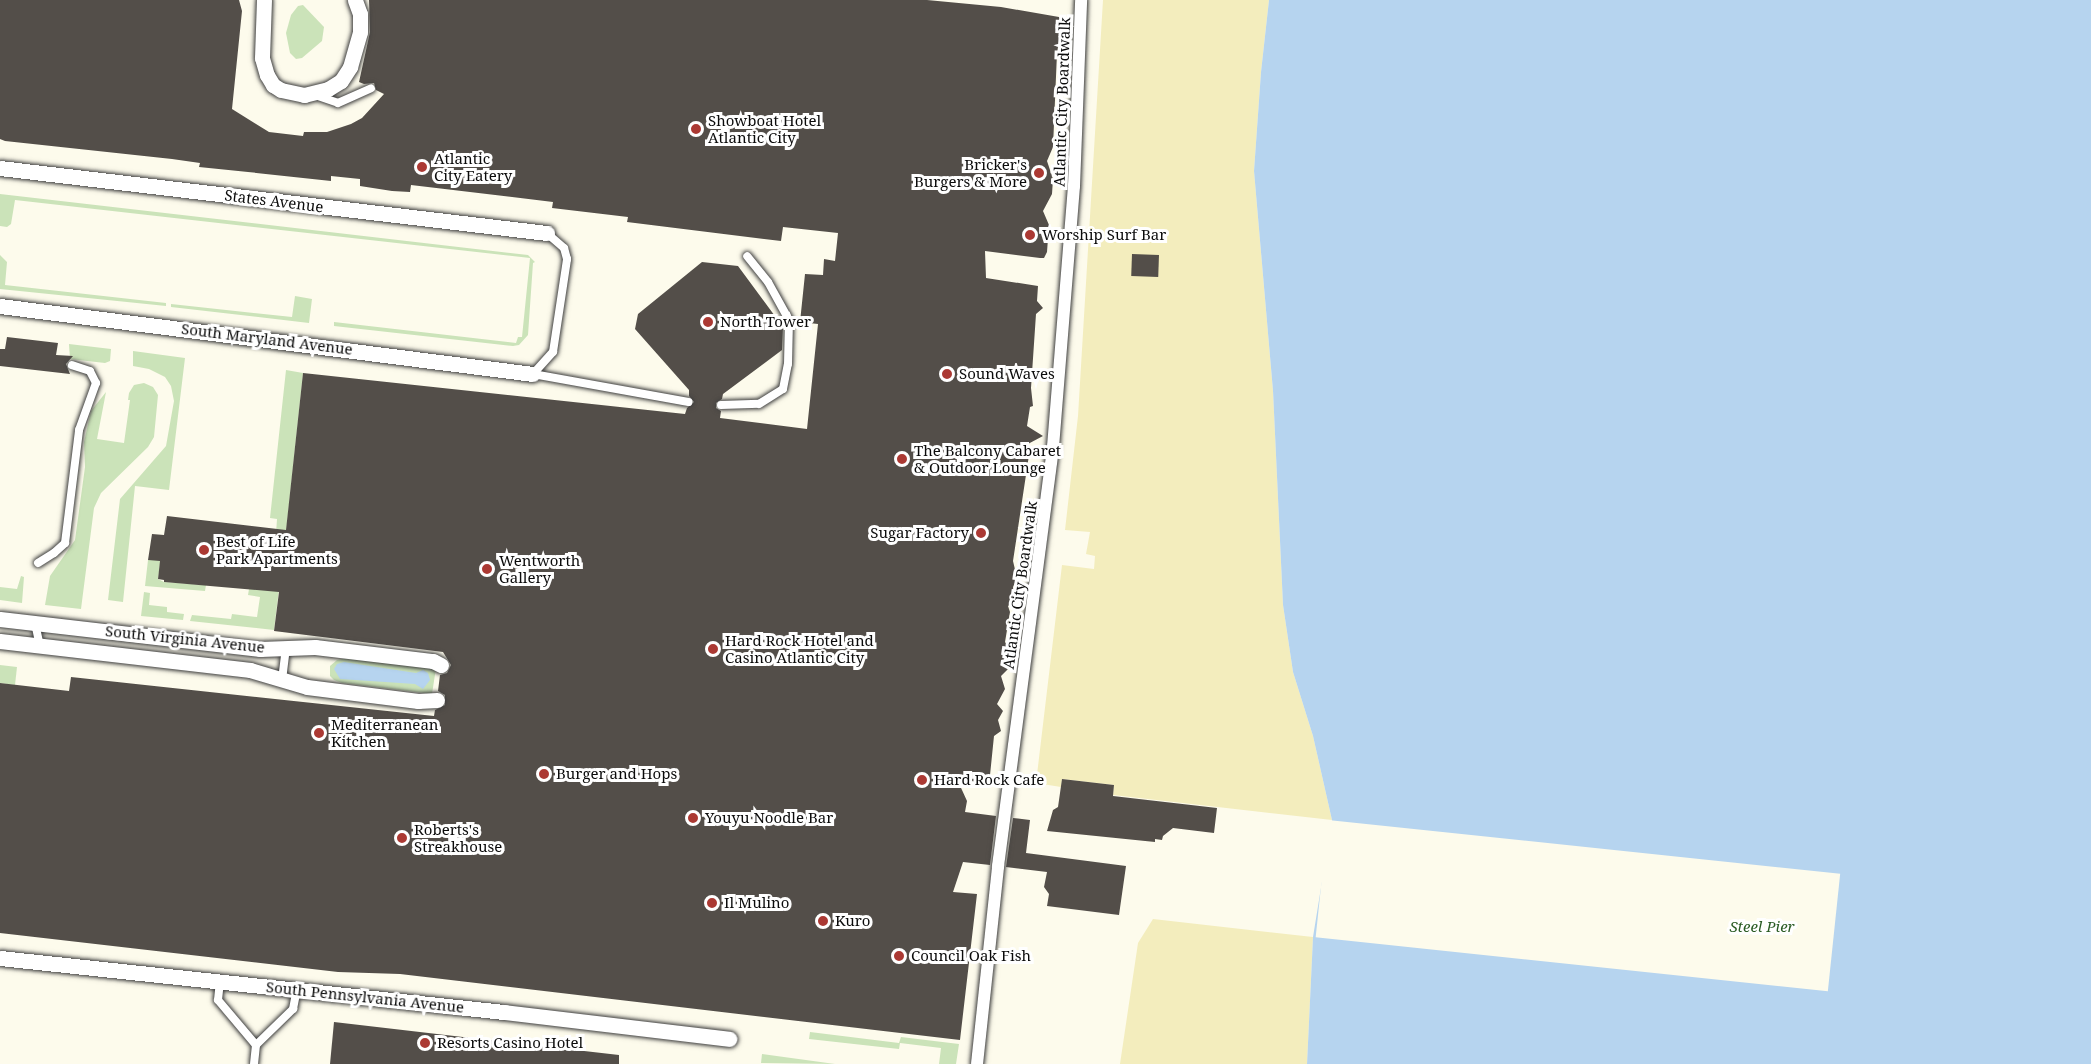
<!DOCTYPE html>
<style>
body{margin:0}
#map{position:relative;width:2091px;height:1064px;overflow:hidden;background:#fdfbec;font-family:"Noto Serif",serif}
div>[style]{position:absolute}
.green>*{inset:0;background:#cbe3b9}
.sand>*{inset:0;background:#f3edbd}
.water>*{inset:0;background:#b6d4ef}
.pier>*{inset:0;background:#fdfbec;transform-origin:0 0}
.building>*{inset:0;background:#534e49;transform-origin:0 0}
.roads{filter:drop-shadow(0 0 2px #3e3e3e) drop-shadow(0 0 2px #3e3e3e)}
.service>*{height:8px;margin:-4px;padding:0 4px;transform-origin:4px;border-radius:4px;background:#fff}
.pedestrian>*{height:12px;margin:-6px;padding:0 6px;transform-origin:6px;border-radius:6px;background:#fff}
.minor>*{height:15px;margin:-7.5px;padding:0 7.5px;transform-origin:7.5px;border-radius:7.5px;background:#fff}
.dots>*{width:16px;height:16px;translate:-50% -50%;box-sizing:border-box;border:3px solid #fff;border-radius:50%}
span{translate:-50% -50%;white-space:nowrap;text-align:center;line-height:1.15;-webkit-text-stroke:6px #fff;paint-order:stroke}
.street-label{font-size:15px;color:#0b0b0b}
.poi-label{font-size:15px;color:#0b0b0b}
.left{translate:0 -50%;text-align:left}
.right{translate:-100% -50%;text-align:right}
.park-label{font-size:15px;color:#2a5b23;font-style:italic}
</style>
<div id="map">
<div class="green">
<div style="clip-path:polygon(303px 5px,324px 27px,322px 41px,302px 58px,296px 59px,290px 53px,286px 33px,291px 15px,298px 6px)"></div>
<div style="clip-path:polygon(0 194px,528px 255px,535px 262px,533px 263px,528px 335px,519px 345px,513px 346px,334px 326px,334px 322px,516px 343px,518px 337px,522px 337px,530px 258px,15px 200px,11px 224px,7px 227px,0 226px)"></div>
<div style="clip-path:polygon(0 255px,7px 262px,5px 285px,166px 303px,166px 306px,0 289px)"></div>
<div style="clip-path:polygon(295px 296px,312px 299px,309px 323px,171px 307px,171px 304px,292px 317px)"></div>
<div style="clip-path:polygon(69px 344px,111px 349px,110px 361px,105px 363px,70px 359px)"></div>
<div style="clip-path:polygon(133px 351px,185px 358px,169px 490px,135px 486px,123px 602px,108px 600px,120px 499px,166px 446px,174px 401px,171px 386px,165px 377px,149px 369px,133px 366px)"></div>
<div style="clip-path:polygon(286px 370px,303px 373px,285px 542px,276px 534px,277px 519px,270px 518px)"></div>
<div style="clip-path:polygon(144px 383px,153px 387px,158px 395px,154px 437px,148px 447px,101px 493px,94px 508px,81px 609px,45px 605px,50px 576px,75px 540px,85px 467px,84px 442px,91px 411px,106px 392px,97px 439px,124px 443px,130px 400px,128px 400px,129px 393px,134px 385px)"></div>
<div style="clip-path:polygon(161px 557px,158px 579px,164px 582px,206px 585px,205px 591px,145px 586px,148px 560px)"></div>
<div style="clip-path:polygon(282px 565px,274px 630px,190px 621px,192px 615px,231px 619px,232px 614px,257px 617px,260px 597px,248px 595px,249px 589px)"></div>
<div style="clip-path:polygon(21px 576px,24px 577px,22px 603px,0 600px,0 587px,17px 589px)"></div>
<div style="clip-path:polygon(144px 592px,150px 593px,149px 605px,167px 607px,167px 612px,184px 614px,183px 620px,141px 616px)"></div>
<div style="clip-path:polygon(347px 658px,436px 668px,432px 694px,342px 683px,334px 680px,330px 676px,330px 666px,337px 660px)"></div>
<div style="clip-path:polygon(0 665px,17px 667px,15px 685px,0 683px)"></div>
<div style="clip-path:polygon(810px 1032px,899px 1043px,901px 1037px,959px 1044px,956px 1064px,939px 1064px,941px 1048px,900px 1043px,899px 1049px,809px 1039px)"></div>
<div style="clip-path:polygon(762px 1054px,835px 1064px,761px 1063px)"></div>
</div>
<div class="sand">
<div style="clip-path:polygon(1103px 0,1269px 0,1261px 72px,1254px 171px,1273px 391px,1283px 605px,1293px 672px,1313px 736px,1332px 820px,1113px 795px,1114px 785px,1062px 779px,1061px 787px,1036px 783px,1062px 565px,1094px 569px,1095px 556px,1086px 554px,1090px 532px,1065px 530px,1078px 416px)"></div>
<div style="clip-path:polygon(1153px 919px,1313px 937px,1307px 1064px,1120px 1064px,1138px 943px)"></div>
</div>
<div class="water">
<div style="clip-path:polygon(1269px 0,2091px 0,2091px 1064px,1307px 1064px,1313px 937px,1332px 820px,1313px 736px,1293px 672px,1283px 605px,1273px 391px,1254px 171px,1261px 72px)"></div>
<div style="clip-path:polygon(344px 662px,416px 673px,423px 670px,428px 673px,430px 680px,423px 689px,415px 684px,340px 679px,334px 669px,337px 664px)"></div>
</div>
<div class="pier">
<div style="left:1328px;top:820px;width:515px;height:118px;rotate:6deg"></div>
</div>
<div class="building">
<div style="clip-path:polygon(0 0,239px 0,242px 11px,232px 109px,269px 132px,303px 136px,304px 132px,327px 132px,351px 124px,362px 118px,384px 94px,376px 90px,374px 83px,364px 84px,359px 82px,370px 32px,369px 0,927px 0,1001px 7px,1059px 17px,1062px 23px,1057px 53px,1053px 147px,1047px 161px,1053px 179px,1052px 194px,1043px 211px,1049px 225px,1047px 252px,1044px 258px,1040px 258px,985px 251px,986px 278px,1038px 286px,1037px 301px,1043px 308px,1036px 314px,1031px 388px,1033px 406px,1030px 407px,1027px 426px,1043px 436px,1026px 445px,1029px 455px,1013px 561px,1017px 578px,1013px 587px,1015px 600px,1008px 606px,1010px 612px,1005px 642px,1010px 650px,1004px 660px,1008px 669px,1001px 676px,1005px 689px,997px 704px,1003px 711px,998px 720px,1001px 731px,994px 736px,989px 785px,957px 779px,967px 801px,965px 812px,996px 816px,990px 865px,963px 862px,953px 892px,977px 894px,960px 1040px,400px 974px,338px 972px,0 933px,0 683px,69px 691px,71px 677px,434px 716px,435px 710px,445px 705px,445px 695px,438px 691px,440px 675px,447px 673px,451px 665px,443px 652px,274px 631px,279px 592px,164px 582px,164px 580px,158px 579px,160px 561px,148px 560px,152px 534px,164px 535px,167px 516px,286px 530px,303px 373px,685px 414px,687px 408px,694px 402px,689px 396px,689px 390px,635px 329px,638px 314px,702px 262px,738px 266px,783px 327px,782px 350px,723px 394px,722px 399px,716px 403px,716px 408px,721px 411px,720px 418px,807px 429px,818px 324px,800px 322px,805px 274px,823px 275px,824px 259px,835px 261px,838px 233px,783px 227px,781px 241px,627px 222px,628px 217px,552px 208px,553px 202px,411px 185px,410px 192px,392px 191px,360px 186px,360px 179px,331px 176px,331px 181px,248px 172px,199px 167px,200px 163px,172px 159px,5px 141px,0 139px)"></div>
<div style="left:1132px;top:254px;width:27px;height:22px;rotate:2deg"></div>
<div style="clip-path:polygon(7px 337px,58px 343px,56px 355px,73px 356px,66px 364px,70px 374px,0 366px,0 349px,5px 349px)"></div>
<div style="clip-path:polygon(1062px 779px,1114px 785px,1113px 796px,1217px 808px,1214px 833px,1173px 828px,1163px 836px,1162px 840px,1155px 839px,1155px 842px,1047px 831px,1053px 810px,1058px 807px)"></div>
<div style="clip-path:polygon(1013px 818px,1030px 820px,1026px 853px,1126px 866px,1119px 915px,1047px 906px,1049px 894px,1044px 887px,1047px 872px,1006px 867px)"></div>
<div style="clip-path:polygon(334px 1022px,619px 1055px,619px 1064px,330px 1064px)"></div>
</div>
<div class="roads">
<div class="service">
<div style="left:315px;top:95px;width:24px;rotate:19deg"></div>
<div style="left:338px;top:103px;width:36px;rotate:-24deg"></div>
<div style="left:533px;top:374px;width:30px;rotate:-48deg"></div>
<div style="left:553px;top:352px;width:94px;rotate:-81.4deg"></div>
<div style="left:567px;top:259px;width:11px;rotate:-105deg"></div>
<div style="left:564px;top:248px;width:23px;rotate:-139deg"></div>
<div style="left:533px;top:374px;width:158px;rotate:10.2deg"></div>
<div style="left:721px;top:405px;width:38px;rotate:-2deg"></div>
<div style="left:759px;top:404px;width:28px;rotate:-32deg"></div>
<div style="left:783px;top:389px;width:25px;rotate:-79deg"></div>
<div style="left:788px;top:364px;width:44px;rotate:-88.7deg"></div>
<div style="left:789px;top:320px;width:43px;rotate:-118.9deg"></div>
<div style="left:768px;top:282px;width:33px;rotate:-129deg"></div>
<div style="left:38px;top:563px;width:19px;rotate:-32deg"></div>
<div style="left:54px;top:553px;width:15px;rotate:-42deg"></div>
<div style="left:65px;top:543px;width:114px;rotate:-82.9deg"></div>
<div style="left:79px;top:430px;width:50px;rotate:-70.1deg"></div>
<div style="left:96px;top:383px;width:13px;rotate:-117deg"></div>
<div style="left:90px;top:371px;width:19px;rotate:-162deg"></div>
<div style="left:35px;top:623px;width:24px;rotate:78deg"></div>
<div style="left:282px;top:680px;width:33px;rotate:-83deg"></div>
<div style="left:220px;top:981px;width:19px;rotate:96deg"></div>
<div style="left:218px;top:1000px;width:59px;rotate:49.8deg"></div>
<div style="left:256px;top:1045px;width:52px;rotate:-44.2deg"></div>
<div style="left:293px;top:1009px;width:20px;rotate:-79deg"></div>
<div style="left:254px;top:1064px;width:19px;rotate:-84deg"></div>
</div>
<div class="pedestrian">
<div style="left:977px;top:1064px;width:199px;rotate:-83.9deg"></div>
<div style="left:998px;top:866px;width:423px;rotate:-82.5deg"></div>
<div style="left:1053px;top:447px;width:262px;rotate:-85.4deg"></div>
<div style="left:1074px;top:186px;width:186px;rotate:-87.8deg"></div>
</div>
<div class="minor">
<div style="left:264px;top:0;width:58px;rotate:92deg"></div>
<div style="left:262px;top:58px;width:18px;rotate:74deg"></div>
<div style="left:267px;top:75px;width:12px;rotate:59deg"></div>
<div style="left:273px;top:85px;width:9px;rotate:32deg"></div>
<div style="left:281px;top:90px;width:24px;rotate:12deg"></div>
<div style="left:304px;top:95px;width:25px;rotate:-14deg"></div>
<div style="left:328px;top:89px;width:15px;rotate:-32deg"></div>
<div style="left:341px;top:81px;width:17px;rotate:-57deg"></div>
<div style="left:350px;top:67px;width:36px;rotate:-74deg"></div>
<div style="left:360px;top:32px;width:18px;rotate:-90deg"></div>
<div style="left:360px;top:14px;width:15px;rotate:-110deg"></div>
<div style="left:0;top:168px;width:551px;rotate:6.78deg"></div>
<div style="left:0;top:306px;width:537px;rotate:7.27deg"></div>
<div style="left:0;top:619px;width:262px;rotate:6.6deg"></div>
<div style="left:260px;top:649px;width:55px;rotate:-2.1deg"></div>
<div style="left:315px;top:647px;width:119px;rotate:6.8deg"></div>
<div style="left:433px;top:661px;width:9px;rotate:27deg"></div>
<div style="left:0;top:641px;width:252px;rotate:6.6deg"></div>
<div style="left:250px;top:670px;width:59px;rotate:16.6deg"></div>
<div style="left:307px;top:687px;width:112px;rotate:7.2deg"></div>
<div style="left:418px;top:701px;width:19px;rotate:-3deg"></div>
<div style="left:0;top:958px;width:507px;rotate:6.12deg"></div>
<div style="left:504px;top:1012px;width:227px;rotate:6.8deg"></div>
</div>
</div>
<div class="dots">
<div style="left:696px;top:129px;background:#ab3933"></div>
<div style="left:422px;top:167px;background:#ab3933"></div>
<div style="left:1039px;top:173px;background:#ab3933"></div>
<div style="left:1030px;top:235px;background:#ab3933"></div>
<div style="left:708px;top:322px;background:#ab3933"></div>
<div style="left:947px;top:374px;background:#ab3933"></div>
<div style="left:902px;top:459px;background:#ab3933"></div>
<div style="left:981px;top:533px;background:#ab3933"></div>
<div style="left:204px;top:550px;background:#ab3933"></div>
<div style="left:487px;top:569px;background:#ab3933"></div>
<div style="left:713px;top:649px;background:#ab3933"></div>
<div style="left:319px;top:733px;background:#ab3933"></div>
<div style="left:544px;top:774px;background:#ab3933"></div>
<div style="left:922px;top:780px;background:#ab3933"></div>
<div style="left:693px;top:818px;background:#ab3933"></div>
<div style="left:402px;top:838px;background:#ab3933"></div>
<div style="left:712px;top:903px;background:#ab3933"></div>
<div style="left:823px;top:921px;background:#ab3933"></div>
<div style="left:899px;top:956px;background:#ab3933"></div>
<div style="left:425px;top:1043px;background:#ab3933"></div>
</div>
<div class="street-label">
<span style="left:1062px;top:102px;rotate:-88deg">Atlantic City Boardwalk</span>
<span style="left:274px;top:201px;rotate:7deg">States Avenue</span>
<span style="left:267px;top:339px;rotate:7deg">South Maryland Avenue</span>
<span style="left:1020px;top:585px;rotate:-82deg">Atlantic City Boardwalk</span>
<span style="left:185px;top:639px;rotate:6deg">South Virginia Avenue</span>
<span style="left:365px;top:997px;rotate:6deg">South Pennsylvania Avenue</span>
</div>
<div class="poi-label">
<span class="left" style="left:708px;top:129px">Showboat Hotel<br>Atlantic City</span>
<span class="left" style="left:434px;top:167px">Atlantic<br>City Eatery</span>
<span class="right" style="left:1027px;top:173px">Bricker's<br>Burgers &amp; More</span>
<span class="left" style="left:1042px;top:235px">Worship Surf Bar</span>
<span class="left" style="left:720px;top:322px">North Tower</span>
<span class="left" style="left:959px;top:374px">Sound Waves</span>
<span class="left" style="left:914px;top:459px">The Balcony Cabaret<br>&amp; Outdoor Lounge</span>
<span class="right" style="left:969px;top:533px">Sugar Factory</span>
<span class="left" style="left:216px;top:550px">Best of Life<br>Park Apartments</span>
<span class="left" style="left:499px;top:569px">Wentworth<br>Gallery</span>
<span class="left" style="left:725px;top:649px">Hard Rock Hotel and<br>Casino Atlantic City</span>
<span class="left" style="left:331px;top:733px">Mediterranean<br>Kitchen</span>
<span class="left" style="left:556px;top:774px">Burger and Hops</span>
<span class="left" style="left:934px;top:780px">Hard Rock Cafe</span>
<span class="left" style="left:705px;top:818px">Youyu Noodle Bar</span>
<span class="left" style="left:414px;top:838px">Roberts's<br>Streakhouse</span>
<span class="left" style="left:724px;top:903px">Il Mulino</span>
<span class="left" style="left:835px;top:921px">Kuro</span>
<span class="left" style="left:911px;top:956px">Council Oak Fish</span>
<span class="left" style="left:437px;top:1043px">Resorts Casino Hotel</span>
</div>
<div class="park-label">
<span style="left:1762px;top:927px">Steel Pier</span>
</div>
</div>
